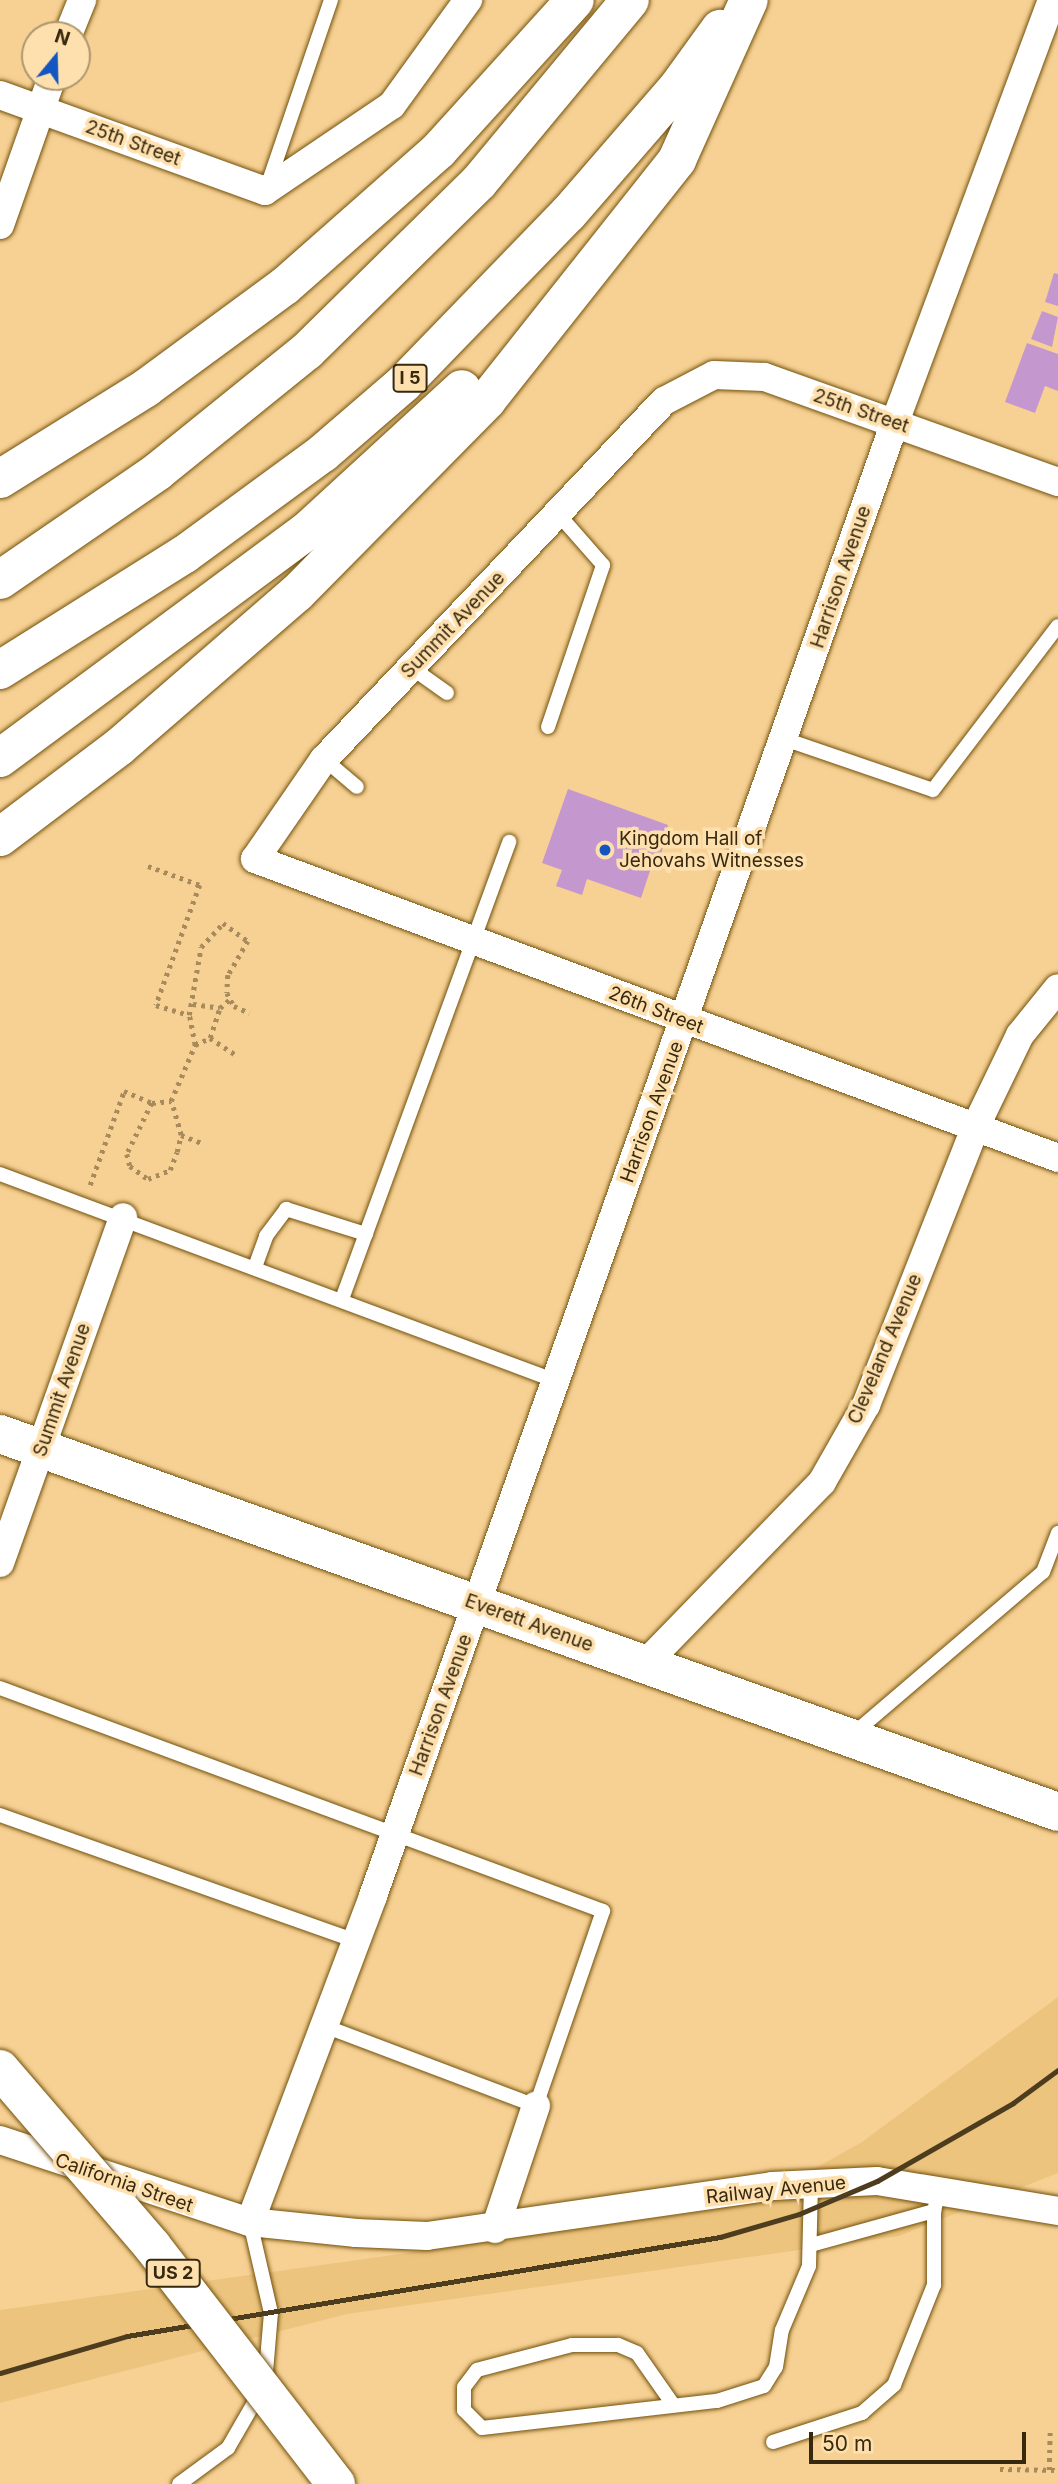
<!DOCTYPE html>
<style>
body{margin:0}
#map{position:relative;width:1058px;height:2484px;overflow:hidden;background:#f7d193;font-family:Inter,sans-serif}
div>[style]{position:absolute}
.built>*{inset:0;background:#edc47e}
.building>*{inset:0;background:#c498ce}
.path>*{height:4.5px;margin-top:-2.25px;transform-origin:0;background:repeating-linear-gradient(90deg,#a78b5c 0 3.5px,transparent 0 8.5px)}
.roads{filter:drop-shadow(0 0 2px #72510c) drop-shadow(0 0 2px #72510c)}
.service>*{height:14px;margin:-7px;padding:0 7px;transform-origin:7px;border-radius:7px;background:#fff}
.minor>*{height:28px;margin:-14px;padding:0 14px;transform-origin:14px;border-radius:14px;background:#fff}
.secondary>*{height:38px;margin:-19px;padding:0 19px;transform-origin:19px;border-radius:19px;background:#fff}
.motorway>*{height:38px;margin:-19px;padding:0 19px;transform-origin:19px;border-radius:19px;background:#fff}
.rail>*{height:5px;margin:-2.5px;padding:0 2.5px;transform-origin:2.5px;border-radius:2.5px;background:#4d3c1e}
.bridges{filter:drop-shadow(0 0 2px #72510c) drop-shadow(0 0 2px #72510c)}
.motorway-bridge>*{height:38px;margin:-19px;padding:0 19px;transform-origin:19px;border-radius:19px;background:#fff}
.dots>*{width:19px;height:19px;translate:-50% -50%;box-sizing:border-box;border:4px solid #fee0ae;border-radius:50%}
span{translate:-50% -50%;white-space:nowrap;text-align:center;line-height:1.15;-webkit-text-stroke:7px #fee0ae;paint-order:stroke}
.shield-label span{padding:2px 5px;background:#fee0ae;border:2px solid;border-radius:5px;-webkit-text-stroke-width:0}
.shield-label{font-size:18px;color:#37290f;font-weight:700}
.street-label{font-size:19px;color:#37290f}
.poi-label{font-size:19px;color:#37290f}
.left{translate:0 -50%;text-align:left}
.north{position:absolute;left:21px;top:21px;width:70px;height:70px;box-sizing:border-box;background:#fee0ae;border:2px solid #ae976e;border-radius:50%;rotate:19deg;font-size:19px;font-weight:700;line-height:28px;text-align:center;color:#37290f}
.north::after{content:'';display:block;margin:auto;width:24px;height:32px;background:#1356c1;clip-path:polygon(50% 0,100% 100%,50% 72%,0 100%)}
.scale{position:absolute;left:809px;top:2432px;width:217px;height:32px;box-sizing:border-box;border:4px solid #37290f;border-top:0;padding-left:9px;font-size:21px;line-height:24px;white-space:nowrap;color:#37290f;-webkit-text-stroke:5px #fee0ae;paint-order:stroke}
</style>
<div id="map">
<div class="built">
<div style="clip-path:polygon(1058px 1997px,1058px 2173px,899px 2236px,347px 2314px,0 2403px,0 2310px,692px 2213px,775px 2191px,862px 2142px)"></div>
</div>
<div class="building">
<div style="clip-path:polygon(1054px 273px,1058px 274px,1058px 306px,1045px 302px)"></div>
<div style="clip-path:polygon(1042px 311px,1058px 317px,1052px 347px,1031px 339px)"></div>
<div style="clip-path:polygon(1027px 343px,1058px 354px,1058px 391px,1045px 386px,1035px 413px,1005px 402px)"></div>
<div style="clip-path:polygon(568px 789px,668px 825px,658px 867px,652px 865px,641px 898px,587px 879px,582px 895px,556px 886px,562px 870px,542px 863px)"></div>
</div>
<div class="path">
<div style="left:148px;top:866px;width:55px;rotate:20.1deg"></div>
<div style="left:200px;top:885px;width:128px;rotate:110.1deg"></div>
<div style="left:156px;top:1005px;width:34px;rotate:17deg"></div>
<div style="left:193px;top:1004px;width:27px;rotate:8deg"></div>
<div style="left:220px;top:1008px;width:13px;rotate:-42deg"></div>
<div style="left:210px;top:1038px;width:30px;rotate:33deg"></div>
<div style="left:195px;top:1045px;width:17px;rotate:-25deg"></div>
<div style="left:210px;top:1038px;width:32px;rotate:-72deg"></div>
<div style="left:152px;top:1103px;width:57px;rotate:116.1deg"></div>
<div style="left:127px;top:1154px;width:12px;rotate:76deg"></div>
<div style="left:130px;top:1166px;width:22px;rotate:36deg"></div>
<div style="left:148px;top:1179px;width:24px;rotate:-22deg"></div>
<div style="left:170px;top:1170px;width:19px;rotate:-69deg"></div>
<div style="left:177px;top:1152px;width:17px;rotate:-77deg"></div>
<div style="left:181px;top:1135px;width:35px;rotate:-106deg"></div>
<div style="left:181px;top:1135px;width:22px;rotate:21deg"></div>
<div style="left:90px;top:1185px;width:100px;rotate:-70.1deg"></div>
<div style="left:124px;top:1091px;width:30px;rotate:23deg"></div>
<div style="left:152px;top:1103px;width:19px;rotate:-6deg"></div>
<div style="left:171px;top:1101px;width:61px;rotate:-66.8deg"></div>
<div style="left:195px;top:1045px;width:31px;rotate:-101deg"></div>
<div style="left:189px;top:1015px;width:69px;rotate:-80deg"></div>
<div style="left:201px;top:947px;width:33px;rotate:-47deg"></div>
<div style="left:223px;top:923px;width:31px;rotate:36deg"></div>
<div style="left:248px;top:941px;width:39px;rotate:120deg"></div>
<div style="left:228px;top:975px;width:18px;rotate:93deg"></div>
<div style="left:227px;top:993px;width:15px;rotate:62deg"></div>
<div style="left:234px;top:1006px;width:17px;rotate:24deg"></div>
<div style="left:1000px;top:2469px;width:58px;rotate:1deg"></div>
<div style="left:1049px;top:2470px;width:40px;rotate:-88.6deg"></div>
</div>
<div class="roads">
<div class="service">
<div style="left:267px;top:187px;width:198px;rotate:-71.1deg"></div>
<div style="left:412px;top:668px;width:43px;rotate:35.5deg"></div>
<div style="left:548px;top:727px;width:171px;rotate:-71.2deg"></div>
<div style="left:603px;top:565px;width:67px;rotate:-131.3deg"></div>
<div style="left:784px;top:739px;width:157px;rotate:18.9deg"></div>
<div style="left:933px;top:790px;width:206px;rotate:-52.7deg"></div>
<div style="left:324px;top:759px;width:43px;rotate:40.3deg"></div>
<div style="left:0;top:1174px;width:593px;rotate:20.42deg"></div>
<div style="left:255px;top:1267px;width:33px;rotate:-70deg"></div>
<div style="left:266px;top:1236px;width:34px;rotate:-53deg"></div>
<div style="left:286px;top:1209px;width:84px;rotate:17.4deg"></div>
<div style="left:342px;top:1299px;width:487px;rotate:-69.9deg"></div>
<div style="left:0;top:1688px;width:643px;rotate:20.3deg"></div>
<div style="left:603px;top:1911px;width:206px;rotate:109deg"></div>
<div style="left:536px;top:2106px;width:227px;rotate:-159.3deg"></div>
<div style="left:852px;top:1735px;width:251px;rotate:-40.5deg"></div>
<div style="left:1043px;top:1572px;width:42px;rotate:-69deg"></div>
<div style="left:0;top:1815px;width:378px;rotate:19.5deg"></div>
<div style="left:811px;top:2245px;width:128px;rotate:-15.5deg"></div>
<div style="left:672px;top:2403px;width:61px;rotate:-125deg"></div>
<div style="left:637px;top:2353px;width:21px;rotate:-157deg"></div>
<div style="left:618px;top:2345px;width:46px;rotate:180deg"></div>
<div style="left:572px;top:2345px;width:98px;rotate:165.3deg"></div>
<div style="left:477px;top:2370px;width:21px;rotate:127deg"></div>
<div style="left:464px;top:2387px;width:23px;rotate:90deg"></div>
<div style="left:464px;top:2410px;width:25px;rotate:45deg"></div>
<div style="left:482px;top:2428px;width:237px;rotate:-6.6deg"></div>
<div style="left:717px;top:2401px;width:49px;rotate:-17.7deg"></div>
<div style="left:764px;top:2386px;width:22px;rotate:-58deg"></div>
<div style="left:776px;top:2367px;width:37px;rotate:-81deg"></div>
<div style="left:782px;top:2330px;width:69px;rotate:-67.1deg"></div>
<div style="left:809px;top:2266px;width:82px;rotate:-88.6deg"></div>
<div style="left:773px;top:2442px;width:94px;rotate:-18deg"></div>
<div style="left:862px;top:2413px;width:43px;rotate:-41.2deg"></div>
<div style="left:894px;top:2385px;width:108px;rotate:-68.2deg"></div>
<div style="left:934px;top:2285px;width:74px;rotate:-90deg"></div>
<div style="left:934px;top:2211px;width:21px;rotate:-76deg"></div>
<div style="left:179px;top:2484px;width:61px;rotate:-36.3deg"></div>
<div style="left:228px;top:2448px;width:74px;rotate:-60deg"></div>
<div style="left:265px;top:2384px;width:71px;rotate:-85.2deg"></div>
<div style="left:271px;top:2313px;width:93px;rotate:-103deg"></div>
</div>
<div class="minor">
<div style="left:68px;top:35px;width:38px;rotate:-68deg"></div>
<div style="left:0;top:95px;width:282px;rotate:19.9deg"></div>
<div style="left:265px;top:191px;width:153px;rotate:-34.1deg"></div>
<div style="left:392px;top:105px;width:130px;rotate:-54.1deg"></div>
<div style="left:0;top:225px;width:157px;rotate:-70.6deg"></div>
<div style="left:1058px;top:482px;width:312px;rotate:-160.3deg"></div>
<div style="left:764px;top:377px;width:50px;rotate:-177.7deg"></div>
<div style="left:714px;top:375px;width:56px;rotate:152.5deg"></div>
<div style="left:664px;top:401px;width:494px;rotate:133.5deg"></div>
<div style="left:324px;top:759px;width:121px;rotate:124.6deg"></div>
<div style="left:255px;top:859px;width:857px;rotate:20.42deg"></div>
<div style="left:0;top:1563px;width:367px;rotate:-70.4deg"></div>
<div style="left:644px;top:1665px;width:255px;rotate:-45.8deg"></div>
<div style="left:822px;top:1482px;width:89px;rotate:-60.3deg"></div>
<div style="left:866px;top:1405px;width:298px;rotate:-68.5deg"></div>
<div style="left:975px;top:1128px;width:103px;rotate:-64.2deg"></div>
<div style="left:1020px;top:1035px;width:60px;rotate:-51deg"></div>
<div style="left:0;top:2140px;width:263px;rotate:18.2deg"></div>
<div style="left:250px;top:2222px;width:107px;rotate:5.9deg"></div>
<div style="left:356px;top:2233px;width:71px;rotate:2.4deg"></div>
<div style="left:427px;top:2236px;width:349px;rotate:-8.2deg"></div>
<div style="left:772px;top:2186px;width:105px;rotate:-2.7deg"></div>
<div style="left:877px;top:2181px;width:183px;rotate:9.4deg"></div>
<div style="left:250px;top:2222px;width:348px;rotate:-69.3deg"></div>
<div style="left:373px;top:1896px;width:1564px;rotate:-70.5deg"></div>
<div style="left:895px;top:422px;width:450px;rotate:-69.6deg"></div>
<div style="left:495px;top:2229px;width:130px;rotate:-71.6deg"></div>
</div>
<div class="secondary">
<div style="left:0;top:1434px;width:1123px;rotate:19.66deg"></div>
</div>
<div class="motorway">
<div style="left:0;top:479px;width:172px;rotate:-31.9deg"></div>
<div style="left:146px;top:388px;width:172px;rotate:-36.3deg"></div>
<div style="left:285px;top:286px;width:205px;rotate:-41.4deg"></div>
<div style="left:439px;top:150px;width:202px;rotate:-47.8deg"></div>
<div style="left:0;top:580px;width:191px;rotate:-34.5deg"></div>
<div style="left:157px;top:472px;width:193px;rotate:-38.9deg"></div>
<div style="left:307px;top:351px;width:241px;rotate:-44.5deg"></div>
<div style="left:479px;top:182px;width:236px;rotate:-50.3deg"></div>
<div style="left:0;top:670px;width:218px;rotate:-32.1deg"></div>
<div style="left:185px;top:554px;width:171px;rotate:-36.2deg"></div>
<div style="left:323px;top:453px;width:107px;rotate:-40.8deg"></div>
<div style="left:404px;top:383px;width:235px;rotate:-45.9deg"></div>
<div style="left:568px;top:214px;width:168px;rotate:-49.1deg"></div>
<div style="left:678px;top:87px;width:72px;rotate:-54.1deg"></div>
<div style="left:0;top:758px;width:382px;rotate:-36.5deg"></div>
<div style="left:307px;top:531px;width:210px;rotate:-42.5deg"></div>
<div style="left:0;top:837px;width:149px;rotate:-37.1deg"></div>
<div style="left:119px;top:747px;width:235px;rotate:-40.9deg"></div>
<div style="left:297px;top:593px;width:271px;rotate:-45.4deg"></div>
<div style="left:487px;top:400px;width:306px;rotate:-51.6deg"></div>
<div style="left:677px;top:160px;width:175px;rotate:-65.8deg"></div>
</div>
</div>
<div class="rail">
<div style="left:0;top:2373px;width:132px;rotate:-16.2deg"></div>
<div style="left:127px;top:2336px;width:601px;rotate:-9.48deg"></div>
<div style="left:720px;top:2237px;width:82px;rotate:-16.2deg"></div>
<div style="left:799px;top:2214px;width:85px;rotate:-22.9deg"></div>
<div style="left:877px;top:2181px;width:157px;rotate:-29.8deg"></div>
<div style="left:1013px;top:2103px;width:56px;rotate:-36.3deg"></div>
</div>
<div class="bridges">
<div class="motorway-bridge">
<div style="left:0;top:2069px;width:233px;rotate:49.3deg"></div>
<div style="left:152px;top:2246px;width:301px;rotate:52.3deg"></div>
</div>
</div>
<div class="dots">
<div style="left:605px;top:850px;background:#1356c1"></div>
</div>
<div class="shield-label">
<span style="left:410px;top:378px">I 5</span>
<span style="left:173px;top:2273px">US 2</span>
</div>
<div class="street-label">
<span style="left:133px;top:143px;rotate:20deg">25th Street</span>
<span style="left:861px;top:411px;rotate:19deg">25th Street</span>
<span style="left:841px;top:577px;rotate:-71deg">Harrison Avenue</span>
<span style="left:453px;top:625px;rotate:-46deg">Summit Avenue</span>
<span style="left:656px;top:1010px;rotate:21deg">26th Street</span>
<span style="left:652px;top:1112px;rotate:-70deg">Harrison Avenue</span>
<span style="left:885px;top:1349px;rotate:-67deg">Cleveland Avenue</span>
<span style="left:62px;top:1390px;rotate:-71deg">Summit Avenue</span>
<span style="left:529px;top:1623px;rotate:20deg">Everett Avenue</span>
<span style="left:441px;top:1705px;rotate:-70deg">Harrison Avenue</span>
<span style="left:124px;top:2183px;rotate:19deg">California Street</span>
<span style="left:776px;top:2190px;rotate:-6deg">Railway Avenue</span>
</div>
<div class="poi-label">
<span class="left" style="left:619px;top:850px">Kingdom Hall of<br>Jehovahs Witnesses</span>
</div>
<div class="north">N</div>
<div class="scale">50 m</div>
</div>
